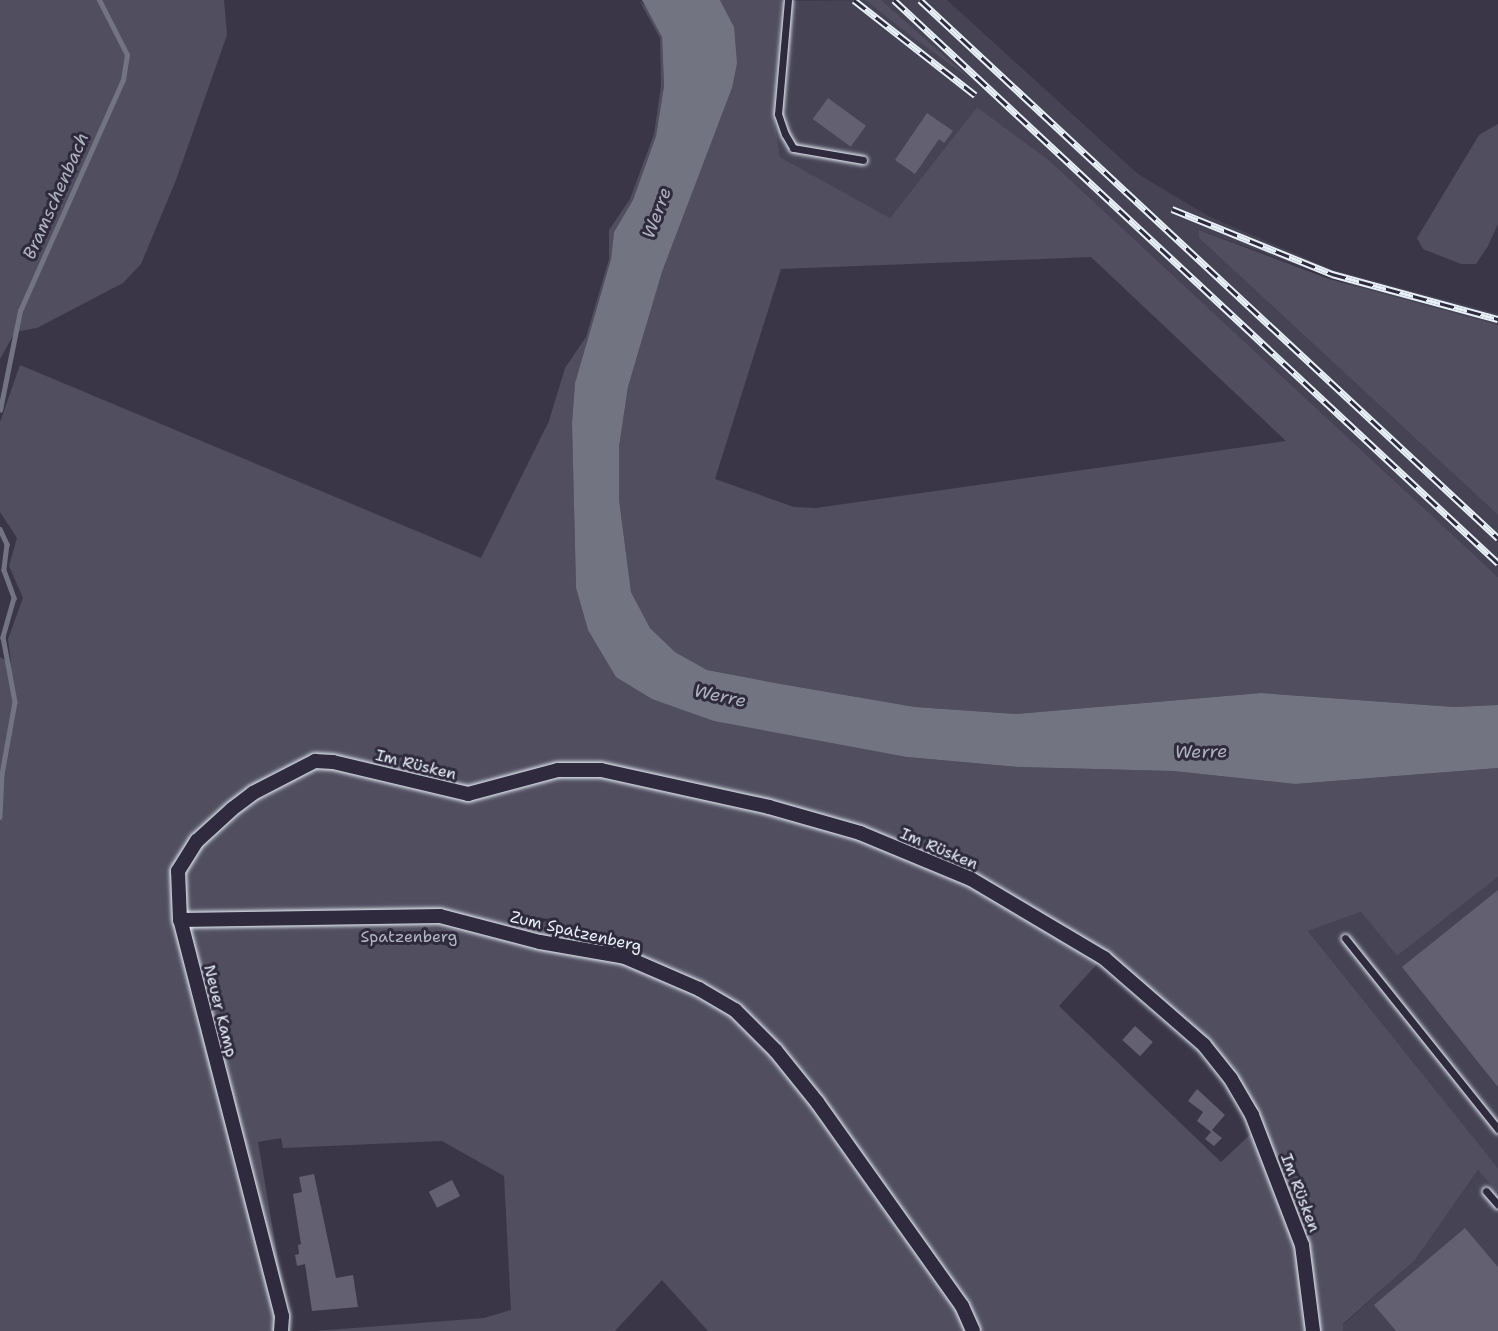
<!DOCTYPE html>
<meta charset="utf-8">
<style>
body{margin:0}
#map{position:relative;width:1498px;height:1331px;overflow:hidden;background:#3a3648;font-family:"Shantell Sans",sans-serif}
div>[style]{position:absolute}
.built>*{inset:0;background:#464354}
.green>*{inset:0;background:#504e5f}
.water>*{inset:0;background:#737482}
.stream>*{height:4.5px;margin:-2.25px;padding:0 2.25px;transform-origin:2.25px;border-radius:2.25px;background:#737482}
.building>*{inset:0;background:#636171;transform-origin:0 0}
.roads{filter:drop-shadow(0 0 2px #e8f1f8) drop-shadow(0 0 2px #e8f1f8)}
.service>*{height:7px;margin:-3.5px;padding:0 3.5px;transform-origin:3.5px;border-radius:3.5px;background:#2f2a3d}
.minor>*{height:14px;margin:-7px;padding:0 7px;transform-origin:7px;border-radius:7px;background:#2f2a3d}
.rail>*{height:7px;margin-top:-3.5px;transform-origin:0;background:repeating-linear-gradient(90deg,#2f2a3d 0 14px,#e8f1f8 0 28px);box-sizing:border-box;border-block:2px solid #e8f1f8}
span{translate:-50% -50%;white-space:nowrap;text-align:center;line-height:1.15;-webkit-text-stroke:6px #2f2a3d;paint-order:stroke}
.street-label{font-size:16px;color:#e8f1f8}
.park-label{font-size:16px;color:#b3b8c2}
.water-label{font-size:18px;color:#aeb2bd;font-style:italic}
</style>
<div id="map">
<div class="built">
<div style="clip-path:polygon(865px 0,967px 78px,881px 0,947px 0,1138px 174px,1208px 216px,1333px 270px,1498px 314px,1498px 325px,1396px 301px,1200px 230px,1199px 238px,1498px 515px,1498px 577px,1050px 161px,977px 107px,890px 218px,780px 157px,774px 116px,781px 1px)"></div>
<div style="clip-path:polygon(1498px 877px,1498px 1168px,1308px 931px,1361px 912px,1397px 956px)"></div>
<div style="clip-path:polygon(1478px 1170px,1498px 1193px,1498px 1331px,1343px 1331px,1343px 1325px,1415px 1260px)"></div>
</div>
<div class="green">
<div style="clip-path:polygon(0 0,224px 0,227px 35px,176px 180px,141px 264px,123px 283px,37px 328px,15px 332px,0 359px)"></div>
<div style="clip-path:polygon(evenodd,639px 0,652px 13px,662px 37px,664px 86px,656px 136px,633px 200px,614px 232px,611px 259px,575px 383px,572px 423px,576px 588px,588px 630px,907px 757px,1018px 767px,1173px 771px,1295px 784px,1498px 768px,1498px 877px,1397px 956px,1361px 912px,1308px 931px,1498px 1168px,1498px 1193px,1478px 1170px,1415px 1260px,1343px 1324px,1343px 1331px,708px 1331px,662px 1280px,615px 1331px,315px 1331px,484px 1318px,511px 1310px,504px 1176px,442px 1141px,283px 1148px,281px 1138px,258px 1142px,290px 1331px,0 1331px,0 657px,11px 663px,8px 639px,23px 598px,9px 566px,17px 538px,0 512px,0 422px,20px 365px,481px 558px,549px 421px,565px 368px,586px 337px,609px 259px,609px 230px,630px 199px,654px 134px,661px 86px,660px 38px,639px 0,1106px 954px,1206px 1042px,1255px 1130px,1221px 1162px,1059px 1006px,1106px 954px)"></div>
<div style="clip-path:polygon(evenodd,720px 0,781px 0,774px 116px,780px 157px,890px 218px,977px 107px,1050px 161px,1498px 577px,1498px 705px,1454px 707px,1261px 693px,1016px 714px,915px 707px,781px 684px,707px 670px,675px 652px,650px 628px,631px 592px,619px 499px,619px 447px,628px 387px,662px 272px,732px 88px,734px 27px,720px 0,1091px 257px,1286px 441px,816px 508px,794px 507px,715px 479px,781px 269px,1091px 257px)"></div>
<div style="clip-path:polygon(865px 0,881px 0,975px 83px,915px 39px)"></div>
<div style="clip-path:polygon(1498px 124px,1498px 224px,1488px 246px,1476px 264px,1461px 264px,1423px 249px,1417px 238px,1479px 135px)"></div>
<div style="clip-path:polygon(1199px 230px,1329px 279px,1498px 325px,1498px 515px,1199px 238px)"></div>
</div>
<div class="water">
<div style="clip-path:polygon(642px 0,720px 0,734px 27px,737px 63px,732px 88px,662px 272px,628px 387px,619px 447px,619px 499px,631px 592px,650px 628px,675px 652px,707px 670px,781px 684px,915px 707px,1016px 714px,1261px 693px,1454px 707px,1498px 705px,1498px 768px,1295px 784px,1173px 771px,1018px 767px,907px 757px,714px 721px,652px 699px,616px 677px,588px 630px,576px 588px,572px 423px,575px 383px,611px 259px,614px 232px,633px 200px,656px 136px,664px 86px,662px 37px)"></div>
</div>
<div class="stream">
<div style="left:0;top:410px;width:101px;rotate:-78.6deg"></div>
<div style="left:20px;top:311px;width:253px;rotate:-66deg"></div>
<div style="left:123px;top:80px;width:25px;rotate:-81deg"></div>
<div style="left:127px;top:55px;width:62px;rotate:-117deg"></div>
<div style="left:0;top:529px;width:17px;rotate:65deg"></div>
<div style="left:7px;top:544px;width:26px;rotate:97deg"></div>
<div style="left:4px;top:570px;width:30px;rotate:70deg"></div>
<div style="left:14px;top:598px;width:41px;rotate:105.8deg"></div>
<div style="left:3px;top:637px;width:66px;rotate:79.5deg"></div>
<div style="left:15px;top:702px;width:73px;rotate:100.2deg"></div>
<div style="left:2px;top:774px;width:43px;rotate:92.7deg"></div>
</div>
<div class="building">
<div style="left:828px;top:98px;width:47px;height:26px;rotate:36deg"></div>
<div style="clip-path:polygon(927px 113px,953px 131px,944px 143px,939px 139px,915px 174px,895px 160px)"></div>
<div style="clip-path:polygon(1498px 890px,1498px 1087px,1402px 967px)"></div>
<div style="left:1135px;top:1026px;width:24px;height:19px;rotate:42deg"></div>
<div style="clip-path:polygon(1197px 1089px,1225px 1115px,1212px 1130px,1222px 1138px,1214px 1146px,1205px 1139px,1211px 1132px,1197px 1121px,1203px 1112px,1188px 1101px)"></div>
<div style="clip-path:polygon(314px 1174px,336px 1278px,353px 1275px,358px 1307px,312px 1311px,305px 1264px,297px 1266px,295px 1255px,299px 1254px,298px 1245px,301px 1244px,293px 1194px,302px 1192px,299px 1177px)"></div>
<div style="left:452px;top:1180px;width:18px;height:26px;rotate:63deg"></div>
<div style="clip-path:polygon(1465px 1228px,1498px 1267px,1498px 1331px,1396px 1331px,1374px 1305px)"></div>
</div>
<div class="roads">
<div class="service">
<div style="left:788px;top:0;width:114px;rotate:95deg"></div>
<div style="left:778px;top:114px;width:21px;rotate:71deg"></div>
<div style="left:785px;top:134px;width:16px;rotate:60deg"></div>
<div style="left:793px;top:148px;width:71px;rotate:9.7deg"></div>
<div style="left:1345px;top:938px;width:245px;rotate:51.3deg"></div>
<div style="left:1486px;top:1191px;width:18px;rotate:49deg"></div>
</div>
<div class="minor">
<div style="left:180px;top:920px;width:260px;rotate:-0.9deg"></div>
<div style="left:440px;top:916px;width:103px;rotate:14.6deg"></div>
<div style="left:540px;top:942px;width:86px;rotate:10deg"></div>
<div style="left:625px;top:957px;width:81px;rotate:23.4deg"></div>
<div style="left:699px;top:989px;width:42px;rotate:30.3deg"></div>
<div style="left:735px;top:1010px;width:58px;rotate:45deg"></div>
<div style="left:776px;top:1051px;width:65px;rotate:51.2deg"></div>
<div style="left:817px;top:1102px;width:250px;rotate:54.6deg"></div>
<div style="left:962px;top:1306px;width:27px;rotate:66deg"></div>
<div style="left:281px;top:1331px;width:15px;rotate:-86deg"></div>
<div style="left:282px;top:1316px;width:409px;rotate:-104.4deg"></div>
<div style="left:180px;top:920px;width:49px;rotate:-92.3deg"></div>
<div style="left:178px;top:871px;width:36px;rotate:-58deg"></div>
<div style="left:197px;top:841px;width:47px;rotate:-42.4deg"></div>
<div style="left:232px;top:809px;width:26px;rotate:-37deg"></div>
<div style="left:253px;top:793px;width:70px;rotate:-27.3deg"></div>
<div style="left:315px;top:761px;width:18px;rotate:3deg"></div>
<div style="left:333px;top:762px;width:139px;rotate:13.3deg"></div>
<div style="left:468px;top:794px;width:93px;rotate:-14.9deg"></div>
<div style="left:558px;top:770px;width:43px"></div>
<div style="left:601px;top:770px;width:172px;rotate:12.4deg"></div>
<div style="left:769px;top:807px;width:95px;rotate:15.9deg"></div>
<div style="left:860px;top:833px;width:120px;rotate:22.5deg"></div>
<div style="left:971px;top:879px;width:155px;rotate:30.7deg"></div>
<div style="left:1104px;top:958px;width:133px;rotate:41deg"></div>
<div style="left:1204px;top:1045px;width:43px;rotate:51.5deg"></div>
<div style="left:1231px;top:1079px;width:42px;rotate:59.7deg"></div>
<div style="left:1252px;top:1115px;width:139px;rotate:69deg"></div>
<div style="left:1302px;top:1245px;width:87px;rotate:82.7deg"></div>
</div>
</div>
<div class="rail">
<div style="left:854px;top:0;width:154px;rotate:38.1deg"></div>
<div style="left:894px;top:0;width:826px;rotate:42.99deg"></div>
<div style="left:920px;top:0;width:790px;rotate:42.95deg"></div>
<div style="left:1172px;top:209px;width:173px;rotate:22.1deg"></div>
<div style="left:1332px;top:274px;width:172px;rotate:15.2deg"></div>
</div>
<div class="street-label">
<span style="left:416px;top:765px;rotate:14deg">Im Rüsken</span>
<span style="left:939px;top:849px;rotate:23deg">Im Rüsken</span>
<span style="left:576px;top:932px;rotate:13deg">Zum Spatzenberg</span>
<span style="left:220px;top:1011px;rotate:76deg">Neuer Kamp</span>
<span style="left:1300px;top:1193px;rotate:69deg">Im Rüsken</span>
</div>
<div class="park-label">
<span style="left:409px;top:937px">Spatzenberg</span>
</div>
<div class="water-label">
<span style="left:56px;top:196px;rotate:-66deg">Bramschenbach</span>
<span style="left:657px;top:213px;rotate:-70deg">Werre</span>
<span style="left:720px;top:696px;rotate:12deg">Werre</span>
<span style="left:1201px;top:752px;rotate:-1deg">Werre</span>
</div>
</div>
